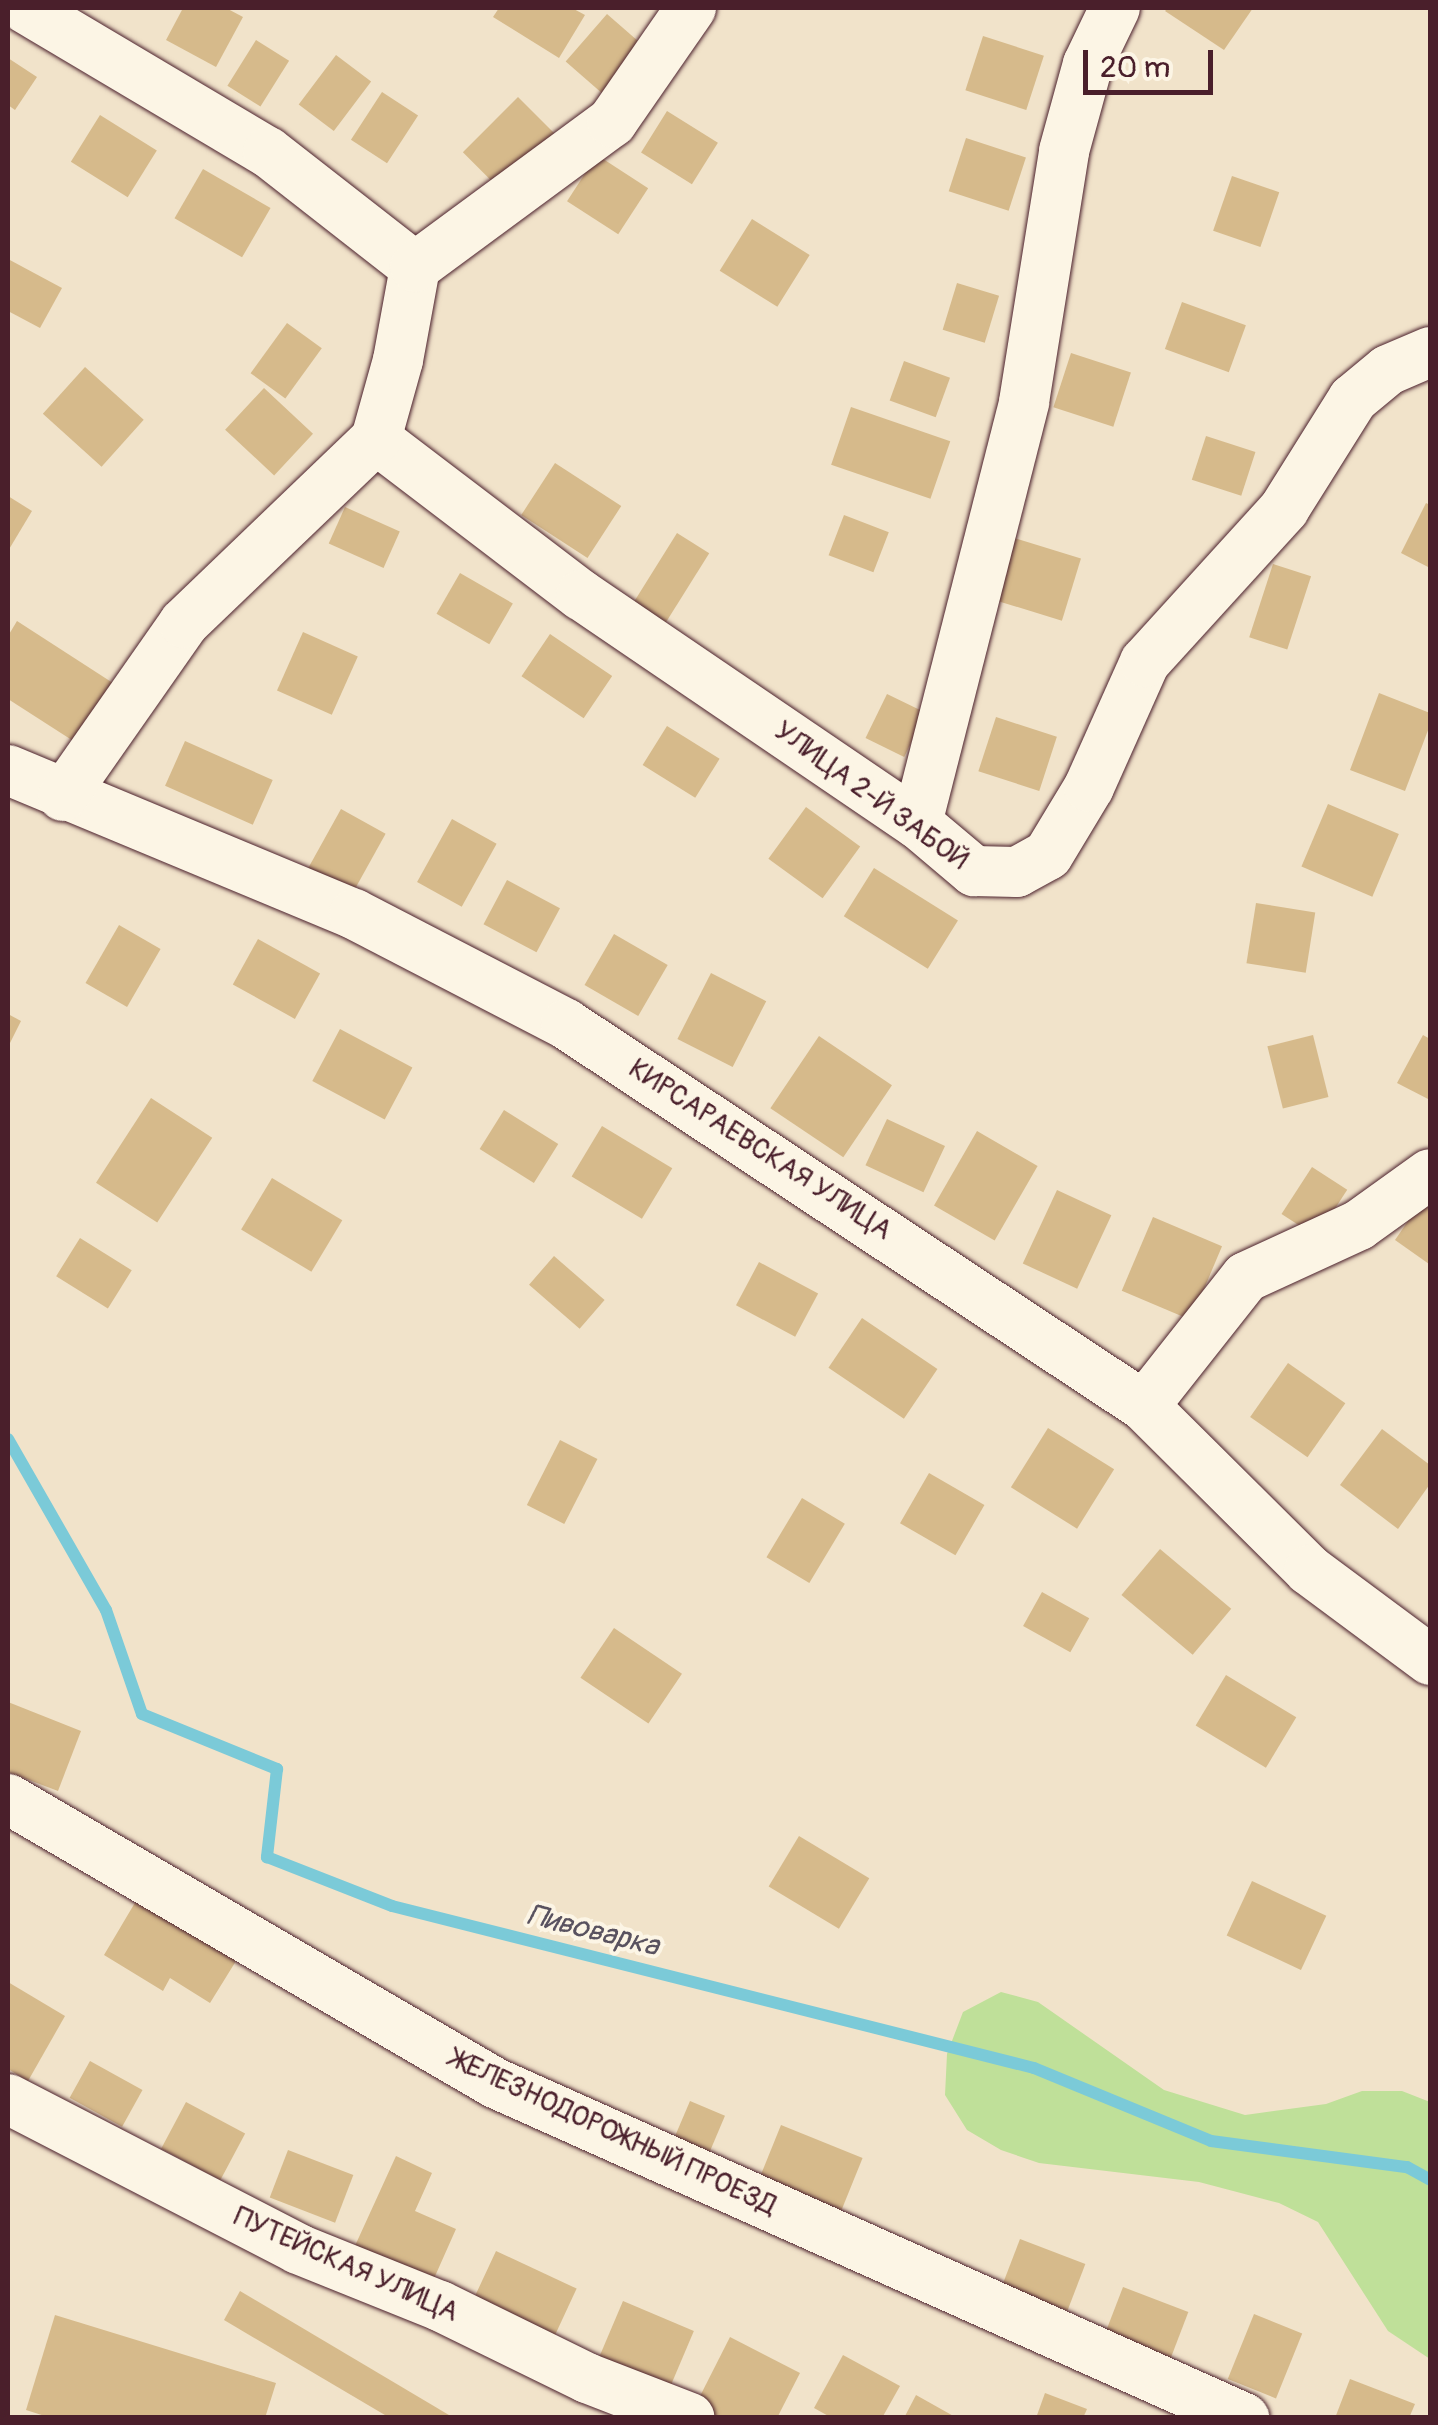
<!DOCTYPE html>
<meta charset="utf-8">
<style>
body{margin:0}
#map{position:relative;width:1438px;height:2425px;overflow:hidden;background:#f1e3ca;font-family:Pangolin,sans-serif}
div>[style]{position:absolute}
.green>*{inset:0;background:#bfe099}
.stream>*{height:12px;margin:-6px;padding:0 6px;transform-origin:6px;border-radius:6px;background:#7bcad8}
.building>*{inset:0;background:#d6ba8b;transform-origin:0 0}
.roads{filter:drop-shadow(0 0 2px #4a1f2b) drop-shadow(0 0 2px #4a1f2b)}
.minor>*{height:50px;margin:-25px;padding:0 25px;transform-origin:25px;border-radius:25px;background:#fcf5e5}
span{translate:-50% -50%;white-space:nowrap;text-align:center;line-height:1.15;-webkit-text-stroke:8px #fcf5e5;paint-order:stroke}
.street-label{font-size:28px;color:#4a1f2b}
.water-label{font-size:30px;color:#59525f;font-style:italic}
.frame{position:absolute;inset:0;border:10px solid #4a1f2b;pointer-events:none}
.scale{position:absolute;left:1083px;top:50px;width:130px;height:45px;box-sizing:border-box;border:5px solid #4a1f2b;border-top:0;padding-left:12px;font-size:30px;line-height:35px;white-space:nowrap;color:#4a1f2b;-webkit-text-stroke:8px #fcf5e5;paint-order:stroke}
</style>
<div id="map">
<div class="green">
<div style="clip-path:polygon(1001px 1992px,1038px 2002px,1164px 2090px,1245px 2115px,1326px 2104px,1362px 2091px,1402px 2091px,1430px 2102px,1430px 2359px,1388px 2331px,1318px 2222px,1279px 2203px,1199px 2182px,1039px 2163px,1001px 2150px,967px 2130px,945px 2095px,947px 2054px,963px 2012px)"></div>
</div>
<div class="stream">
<div style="left:8px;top:1439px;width:197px;rotate:60.2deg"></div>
<div style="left:106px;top:1610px;width:110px;rotate:70.9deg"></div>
<div style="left:142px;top:1714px;width:146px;rotate:22.2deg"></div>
<div style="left:277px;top:1769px;width:89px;rotate:96.5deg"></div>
<div style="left:267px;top:1857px;width:134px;rotate:21.4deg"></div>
<div style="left:392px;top:1906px;width:662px;rotate:14.16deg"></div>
<div style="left:1034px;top:2068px;width:191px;rotate:22.4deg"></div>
<div style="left:1211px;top:2141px;width:198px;rotate:7.6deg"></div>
<div style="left:1407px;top:2167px;width:26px;rotate:29deg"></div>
</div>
<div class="building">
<div style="clip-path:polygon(183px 8px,226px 8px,243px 17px,216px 67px,166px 40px)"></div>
<div style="clip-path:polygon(499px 8px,572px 8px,585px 15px,559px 58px,493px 17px)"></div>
<div style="clip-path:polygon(1168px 8px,1253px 8px,1224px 50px,1165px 11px)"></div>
<div style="left:607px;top:14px;width:57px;height:63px;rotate:41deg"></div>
<div style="left:983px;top:36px;width:64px;height:57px;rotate:18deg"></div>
<div style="left:256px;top:40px;width:39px;height:54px;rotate:32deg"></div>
<div style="left:336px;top:55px;width:44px;height:62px;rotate:37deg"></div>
<div style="clip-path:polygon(8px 58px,37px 77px,15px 110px,8px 105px)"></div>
<div style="left:382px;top:92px;width:43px;height:57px;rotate:33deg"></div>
<div style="left:518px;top:97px;width:52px;height:78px;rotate:45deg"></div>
<div style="left:667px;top:111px;width:60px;height:49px;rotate:32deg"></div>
<div style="left:100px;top:115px;width:67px;height:55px;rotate:32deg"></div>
<div style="left:966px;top:138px;width:63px;height:56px;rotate:18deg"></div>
<div style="left:597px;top:155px;width:61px;height:55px;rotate:33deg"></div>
<div style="left:203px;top:169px;width:78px;height:57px;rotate:30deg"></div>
<div style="left:1232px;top:176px;width:50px;height:58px;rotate:19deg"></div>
<div style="left:752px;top:219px;width:68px;height:61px;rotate:32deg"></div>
<div style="clip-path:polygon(8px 259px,62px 288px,40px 328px,8px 311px)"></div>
<div style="left:957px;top:283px;width:44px;height:49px;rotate:17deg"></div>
<div style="left:1182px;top:302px;width:68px;height:50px;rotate:20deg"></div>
<div style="left:287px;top:323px;width:43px;height:62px;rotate:36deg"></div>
<div style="left:1071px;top:353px;width:63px;height:57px;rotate:18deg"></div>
<div style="left:904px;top:361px;width:49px;height:42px;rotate:20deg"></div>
<div style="left:85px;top:367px;width:79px;height:63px;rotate:42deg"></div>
<div style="left:264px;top:388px;width:67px;height:57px;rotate:43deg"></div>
<div style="left:851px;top:407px;width:105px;height:61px;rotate:19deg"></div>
<div style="left:1206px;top:436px;width:52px;height:46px;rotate:18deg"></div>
<div style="left:555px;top:463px;width:79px;height:62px;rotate:33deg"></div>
<div style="clip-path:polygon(8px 496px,32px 511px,8px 551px)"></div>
<div style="clip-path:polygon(1426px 503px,1430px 505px,1430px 568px,1401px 553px)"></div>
<div style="left:345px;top:507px;width:60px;height:40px;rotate:24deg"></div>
<div style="left:844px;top:515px;width:48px;height:43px;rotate:21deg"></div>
<div style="left:677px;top:533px;width:38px;height:89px;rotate:32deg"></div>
<div style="left:1014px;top:538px;width:70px;height:65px;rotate:17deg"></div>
<div style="left:1273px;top:564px;width:40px;height:77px;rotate:18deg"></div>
<div style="left:460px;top:573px;width:61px;height:47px;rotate:30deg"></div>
<div style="clip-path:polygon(17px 621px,116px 685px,78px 744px,8px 699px,8px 636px)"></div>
<div style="left:303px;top:632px;width:60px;height:64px;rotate:24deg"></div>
<div style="left:550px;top:634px;width:75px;height:51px;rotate:34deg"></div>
<div style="clip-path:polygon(1379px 693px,1430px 713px,1430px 725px,1405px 791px,1350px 770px)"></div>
<div style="left:887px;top:694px;width:43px;height:49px;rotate:26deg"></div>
<div style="left:996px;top:717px;width:64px;height:57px;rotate:18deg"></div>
<div style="left:667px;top:726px;width:62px;height:46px;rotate:32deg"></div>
<div style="left:185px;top:741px;width:96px;height:49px;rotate:24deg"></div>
<div style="left:1328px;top:804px;width:77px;height:68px;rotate:23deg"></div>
<div style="left:806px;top:807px;width:67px;height:64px;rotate:36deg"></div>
<div style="left:341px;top:809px;width:51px;height:71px;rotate:29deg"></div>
<div style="left:452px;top:819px;width:51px;height:72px;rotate:29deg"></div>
<div style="left:874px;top:868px;width:99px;height:57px;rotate:32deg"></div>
<div style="left:507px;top:880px;width:60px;height:50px;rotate:28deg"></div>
<div style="left:1256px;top:903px;width:60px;height:61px;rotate:9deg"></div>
<div style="left:119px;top:925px;width:48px;height:67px;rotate:30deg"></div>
<div style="left:614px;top:934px;width:62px;height:59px;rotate:30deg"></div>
<div style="left:258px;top:939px;width:71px;height:52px;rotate:29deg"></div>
<div style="left:711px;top:973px;width:62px;height:74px;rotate:27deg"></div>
<div style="clip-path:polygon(8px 1014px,21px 1021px,8px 1047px)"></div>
<div style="left:340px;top:1029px;width:82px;height:59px;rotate:28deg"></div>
<div style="left:1313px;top:1035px;width:64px;height:47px;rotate:76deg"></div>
<div style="clip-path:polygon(1423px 1035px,1430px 1039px,1430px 1100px,1397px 1083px)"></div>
<div style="left:819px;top:1036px;width:88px;height:87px;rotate:34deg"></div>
<div style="left:151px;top:1098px;width:73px;height:101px;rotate:33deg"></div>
<div style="left:504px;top:1110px;width:64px;height:46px;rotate:32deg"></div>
<div style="left:887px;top:1119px;width:64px;height:51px;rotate:25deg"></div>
<div style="left:602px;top:1126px;width:82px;height:59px;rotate:31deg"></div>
<div style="left:977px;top:1131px;width:70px;height:86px;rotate:30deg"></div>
<div style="left:1312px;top:1167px;width:42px;height:56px;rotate:33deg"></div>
<div style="left:272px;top:1178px;width:82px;height:60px;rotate:31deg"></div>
<div style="clip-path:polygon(1430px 1189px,1430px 1262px,1429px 1264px,1395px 1240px)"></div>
<div style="left:1057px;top:1190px;width:60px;height:81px;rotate:25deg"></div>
<div style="left:1153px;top:1217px;width:75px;height:80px;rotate:23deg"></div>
<div style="left:80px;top:1238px;width:61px;height:45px;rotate:32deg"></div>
<div style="left:554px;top:1256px;width:67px;height:38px;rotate:41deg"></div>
<div style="left:759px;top:1262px;width:67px;height:49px;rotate:28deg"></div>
<div style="left:862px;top:1318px;width:91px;height:60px;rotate:34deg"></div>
<div style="left:1288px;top:1363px;width:70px;height:66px;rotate:35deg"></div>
<div style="left:1048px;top:1428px;width:78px;height:70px;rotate:32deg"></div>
<div style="clip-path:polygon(1382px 1429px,1430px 1465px,1430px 1484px,1398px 1529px,1340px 1485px)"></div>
<div style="left:560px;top:1440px;width:42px;height:73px;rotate:27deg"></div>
<div style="left:929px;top:1473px;width:64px;height:58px;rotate:30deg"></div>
<div style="left:802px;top:1498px;width:50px;height:69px;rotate:31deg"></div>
<div style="left:1160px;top:1549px;width:93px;height:60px;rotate:40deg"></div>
<div style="left:1042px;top:1592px;width:54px;height:39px;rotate:29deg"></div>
<div style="left:614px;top:1628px;width:82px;height:60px;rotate:34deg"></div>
<div style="left:1226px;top:1675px;width:82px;height:59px;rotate:31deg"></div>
<div style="clip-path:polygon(8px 1702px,81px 1731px,58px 1791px,8px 1772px)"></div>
<div style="left:799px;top:1836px;width:82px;height:59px;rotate:31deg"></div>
<div style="left:1252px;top:1881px;width:82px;height:60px;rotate:25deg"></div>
<div style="clip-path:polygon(136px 1901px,236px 1961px,210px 2003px,170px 1978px,163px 1991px,104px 1955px)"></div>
<div style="clip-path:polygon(8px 1982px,65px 2016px,28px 2081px,8px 2069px)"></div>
<div style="left:90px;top:2061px;width:60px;height:42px;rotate:29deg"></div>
<div style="left:690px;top:2101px;width:38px;height:52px;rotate:23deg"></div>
<div style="left:186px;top:2102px;width:67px;height:53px;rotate:28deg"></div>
<div style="left:781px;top:2125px;width:88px;height:64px;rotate:22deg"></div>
<div style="left:288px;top:2150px;width:70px;height:51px;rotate:21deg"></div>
<div style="clip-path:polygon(396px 2156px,432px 2173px,415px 2211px,456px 2229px,432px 2283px,354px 2248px)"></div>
<div style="left:1020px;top:2239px;width:70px;height:50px;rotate:21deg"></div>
<div style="left:496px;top:2251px;width:89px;height:61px;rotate:25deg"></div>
<div style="left:1123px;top:2287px;width:70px;height:51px;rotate:21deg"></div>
<div style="clip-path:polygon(240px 2291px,454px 2418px,390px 2418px,224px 2320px)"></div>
<div style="left:623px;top:2301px;width:77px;height:63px;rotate:23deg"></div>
<div style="left:1254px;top:2314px;width:52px;height:70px;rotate:22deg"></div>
<div style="clip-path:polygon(55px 2315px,276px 2383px,265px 2418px,51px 2418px,26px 2410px)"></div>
<div style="clip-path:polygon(730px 2337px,800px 2373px,777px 2418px,716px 2418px,695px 2406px)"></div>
<div style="clip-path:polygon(843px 2355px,900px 2386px,882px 2418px,832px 2418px,814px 2408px)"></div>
<div style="clip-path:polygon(1350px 2379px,1415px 2404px,1409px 2418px,1335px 2418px)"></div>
<div style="clip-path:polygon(1045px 2393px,1087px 2409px,1083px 2418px,1036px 2418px)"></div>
<div style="clip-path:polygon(916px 2395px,957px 2418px,904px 2418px)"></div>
</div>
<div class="roads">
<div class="minor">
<div style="left:25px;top:8px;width:282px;rotate:30.7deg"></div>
<div style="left:268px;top:152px;width:187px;rotate:38deg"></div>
<div style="left:376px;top:439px;width:258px;rotate:37.3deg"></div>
<div style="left:581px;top:595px;width:406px;rotate:34.2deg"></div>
<div style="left:917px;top:823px;width:75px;rotate:40.1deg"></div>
<div style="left:974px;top:871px;width:43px;rotate:1.3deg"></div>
<div style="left:1017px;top:872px;width:35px;rotate:-29deg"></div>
<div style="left:1048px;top:855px;width:79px;rotate:-58.9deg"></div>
<div style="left:1089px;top:787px;width:137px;rotate:-65.9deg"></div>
<div style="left:1145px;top:662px;width:207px;rotate:-47.7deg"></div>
<div style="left:1284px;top:509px;width:130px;rotate:-57.9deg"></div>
<div style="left:1353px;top:399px;width:45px;rotate:-39.6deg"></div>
<div style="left:1388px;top:370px;width:46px;rotate:-23.2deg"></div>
<div style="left:8px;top:770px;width:375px;rotate:22.6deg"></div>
<div style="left:354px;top:914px;width:239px;rotate:27.4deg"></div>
<div style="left:566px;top:1024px;width:693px;rotate:33.46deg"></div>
<div style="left:1144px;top:1406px;width:233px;rotate:44.8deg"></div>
<div style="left:1309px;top:1570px;width:151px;rotate:36.6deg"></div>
<div style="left:63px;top:796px;width:211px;rotate:-55deg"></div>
<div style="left:184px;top:623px;width:266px;rotate:-43.8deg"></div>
<div style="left:376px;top:439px;width:82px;rotate:-74.4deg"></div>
<div style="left:398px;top:360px;width:95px;rotate:-79.6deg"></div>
<div style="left:415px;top:267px;width:245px;rotate:-36.4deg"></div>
<div style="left:612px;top:122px;width:139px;rotate:-55.3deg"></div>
<div style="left:917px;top:823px;width:434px;rotate:-75.7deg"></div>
<div style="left:1024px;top:402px;width:254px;rotate:-80.9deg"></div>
<div style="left:1064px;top:151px;width:90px;rotate:-74.6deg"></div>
<div style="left:1088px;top:64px;width:62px;rotate:-64.3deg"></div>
<div style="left:1144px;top:1406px;width:164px;rotate:-51.7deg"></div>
<div style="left:1246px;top:1277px;width:124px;rotate:-24.7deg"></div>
<div style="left:1359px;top:1225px;width:87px;rotate:-35.7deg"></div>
<div style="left:8px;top:1799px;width:564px;rotate:30.25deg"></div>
<div style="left:495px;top:2083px;width:821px;rotate:24.1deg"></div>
<div style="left:8px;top:2099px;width:326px;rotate:27.3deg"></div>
<div style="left:298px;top:2249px;width:153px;rotate:21.9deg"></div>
<div style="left:440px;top:2306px;width:164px;rotate:26.1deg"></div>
<div style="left:587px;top:2378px;width:110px;rotate:21.2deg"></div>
</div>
</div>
<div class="street-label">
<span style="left:871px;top:796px;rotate:36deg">УЛИЦА 2-Й ЗАБОЙ</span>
<span style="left:760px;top:1150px;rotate:33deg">КИРСАРАЕВСКАЯ УЛИЦА</span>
<span style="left:613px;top:2133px;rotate:25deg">ЖЕЛЕЗНОДОРОЖНЫЙ ПРОЕЗД</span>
<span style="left:346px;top:2265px;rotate:24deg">ПУТЕЙСКАЯ УЛИЦА</span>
</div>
<div class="water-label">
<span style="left:593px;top:1931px;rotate:14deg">Пивоварка</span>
</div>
<div class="frame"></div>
<div class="scale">20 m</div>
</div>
